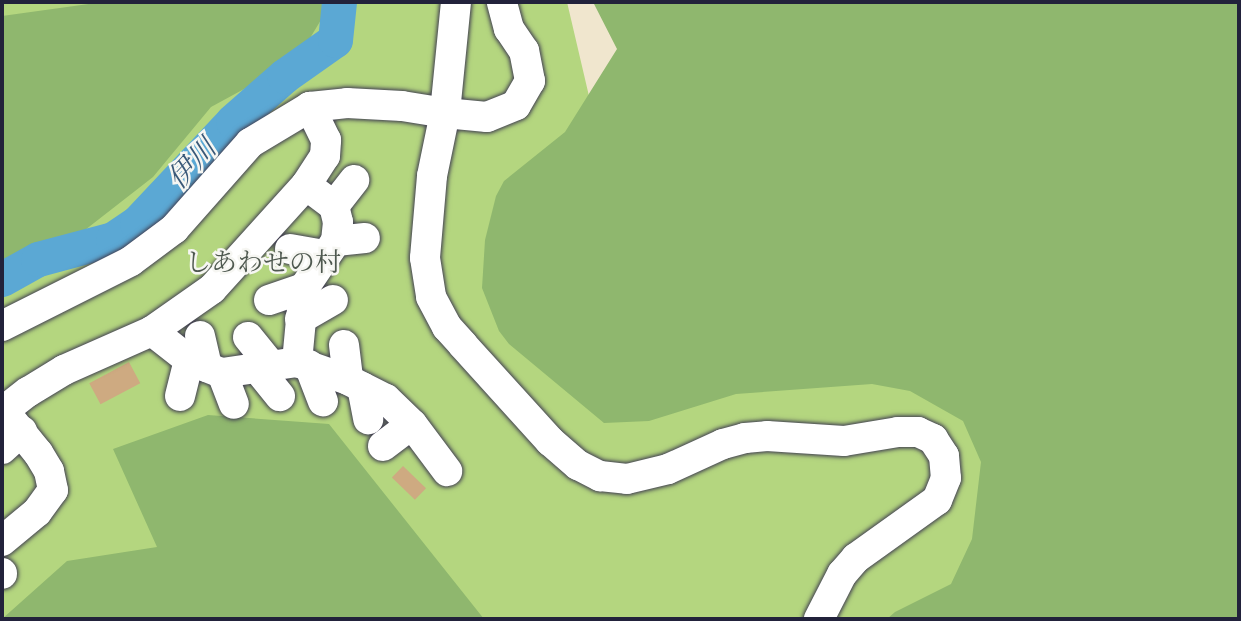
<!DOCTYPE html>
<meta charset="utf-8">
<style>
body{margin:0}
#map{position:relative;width:1241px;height:621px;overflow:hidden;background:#f0e6ce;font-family:"IM FELL French Canon","Noto Serif JP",serif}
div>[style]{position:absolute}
.green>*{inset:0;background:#b4d67f}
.forest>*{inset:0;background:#8fb76e}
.river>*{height:35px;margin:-17.5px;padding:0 17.5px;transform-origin:17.5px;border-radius:17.5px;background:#5ba8d4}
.building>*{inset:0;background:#ceaa81;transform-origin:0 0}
.roads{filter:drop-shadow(0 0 2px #413f51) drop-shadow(0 0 2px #413f51)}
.minor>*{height:30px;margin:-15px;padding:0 15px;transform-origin:15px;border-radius:15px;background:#fff}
span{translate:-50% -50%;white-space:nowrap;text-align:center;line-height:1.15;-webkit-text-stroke:5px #f6f6f2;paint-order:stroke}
.park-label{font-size:26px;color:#4e584f}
.water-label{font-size:28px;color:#395878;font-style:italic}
.frame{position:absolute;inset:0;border:4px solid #22223b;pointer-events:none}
</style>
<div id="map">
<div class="green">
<div style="clip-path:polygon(2px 2px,567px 2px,596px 126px,929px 369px,1041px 460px,984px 619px,2px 619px)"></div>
</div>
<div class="forest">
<div style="clip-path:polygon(103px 2px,328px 2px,327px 10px,304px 48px,266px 77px,211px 107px,153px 177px,85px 230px,2px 270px,2px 16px)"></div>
<div style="clip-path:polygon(593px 2px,1239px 2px,1239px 619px,887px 619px,895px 612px,951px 584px,972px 539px,981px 462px,963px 421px,910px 391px,872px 384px,736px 394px,649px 421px,604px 423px,509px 344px,499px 331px,482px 288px,485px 240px,496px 196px,504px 181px,565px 132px,617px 49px)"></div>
<div style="clip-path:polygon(208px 415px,329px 424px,484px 619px,2px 619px,67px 561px,157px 547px,113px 449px)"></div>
</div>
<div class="river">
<div style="left:2px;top:279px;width:41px;rotate:-29.1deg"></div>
<div style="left:38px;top:259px;width:78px;rotate:-14.9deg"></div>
<div style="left:113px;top:239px;width:29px;rotate:-34deg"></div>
<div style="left:137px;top:223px;width:140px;rotate:-46.7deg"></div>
<div style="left:233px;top:121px;width:68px;rotate:-41.4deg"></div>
<div style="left:284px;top:76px;width:62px;rotate:-35.2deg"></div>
<div style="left:335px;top:40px;width:38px;rotate:-84deg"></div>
</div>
<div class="building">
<div style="left:129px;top:362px;width:24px;height:45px;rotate:62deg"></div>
<div style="left:403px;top:466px;width:32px;height:16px;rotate:44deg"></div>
</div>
<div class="roads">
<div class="minor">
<div style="left:456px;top:2px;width:112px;rotate:95.7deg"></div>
<div style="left:445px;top:113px;width:42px;rotate:5.4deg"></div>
<div style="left:487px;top:117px;width:31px;rotate:-22deg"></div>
<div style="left:516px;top:105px;width:28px;rotate:-60deg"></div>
<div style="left:530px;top:81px;width:31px;rotate:-101deg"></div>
<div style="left:524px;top:51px;width:27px;rotate:-124deg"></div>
<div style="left:509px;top:29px;width:28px;rotate:-105deg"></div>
<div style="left:334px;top:206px;width:33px;rotate:-52deg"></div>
<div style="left:336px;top:241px;width:29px;rotate:-6deg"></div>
<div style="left:290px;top:249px;width:36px;rotate:10deg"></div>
<div style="left:269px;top:300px;width:37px;rotate:-19deg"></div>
<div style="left:300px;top:319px;width:38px;rotate:-30deg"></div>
<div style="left:2px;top:326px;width:144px;rotate:-26.7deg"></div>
<div style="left:131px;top:261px;width:54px;rotate:-36.7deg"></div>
<div style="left:174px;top:229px;width:115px;rotate:-48.5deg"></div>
<div style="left:250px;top:143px;width:70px;rotate:-31deg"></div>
<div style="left:310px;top:107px;width:37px;rotate:-6deg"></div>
<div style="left:347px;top:103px;width:55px;rotate:3.1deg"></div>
<div style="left:402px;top:106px;width:44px;rotate:9.2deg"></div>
<div style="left:445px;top:113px;width:64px;rotate:101.7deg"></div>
<div style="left:432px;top:176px;width:82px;rotate:94.9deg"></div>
<div style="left:425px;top:258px;width:39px;rotate:81deg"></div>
<div style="left:431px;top:297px;width:34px;rotate:62deg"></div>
<div style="left:447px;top:327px;width:24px;rotate:48deg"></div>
<div style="left:463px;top:345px;width:130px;rotate:47.8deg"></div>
<div style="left:550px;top:441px;width:37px;rotate:41deg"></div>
<div style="left:578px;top:465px;width:25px;rotate:27deg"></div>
<div style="left:600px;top:476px;width:27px;rotate:6deg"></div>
<div style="left:627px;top:479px;width:42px;rotate:-13.7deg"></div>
<div style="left:668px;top:469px;width:60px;rotate:-24.4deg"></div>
<div style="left:723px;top:444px;width:23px;rotate:-15deg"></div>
<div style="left:745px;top:438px;width:22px;rotate:-5deg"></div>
<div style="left:767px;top:436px;width:77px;rotate:3.7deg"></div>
<div style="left:844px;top:441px;width:55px;rotate:-9.5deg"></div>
<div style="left:898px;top:432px;width:20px"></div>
<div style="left:918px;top:432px;width:17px;rotate:25deg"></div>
<div style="left:933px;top:439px;width:20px;rotate:57deg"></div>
<div style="left:944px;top:456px;width:22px;rotate:85deg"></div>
<div style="left:946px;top:478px;width:24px;rotate:112deg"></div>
<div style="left:937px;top:500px;width:100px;rotate:144.4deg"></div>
<div style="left:856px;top:558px;width:21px;rotate:131deg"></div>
<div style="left:842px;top:574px;width:51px;rotate:117.1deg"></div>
<div style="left:152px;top:331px;width:47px;rotate:38.1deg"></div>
<div style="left:189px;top:360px;width:35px;rotate:22deg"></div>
<div style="left:222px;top:373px;width:76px;rotate:-8.3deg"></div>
<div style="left:297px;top:362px;width:54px;rotate:19.4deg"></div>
<div style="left:348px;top:380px;width:42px;rotate:26.6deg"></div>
<div style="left:386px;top:399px;width:36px;rotate:44deg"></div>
<div style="left:412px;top:424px;width:59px;rotate:53.3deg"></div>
<div style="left:200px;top:336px;width:32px;rotate:77deg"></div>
<div style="left:248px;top:337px;width:38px;rotate:51deg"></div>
<div style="left:344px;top:345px;width:35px;rotate:83deg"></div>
<div style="left:297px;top:362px;width:74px;rotate:-84.6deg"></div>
<div style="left:304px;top:288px;width:57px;rotate:-55.8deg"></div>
<div style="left:336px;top:241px;width:19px;rotate:-84deg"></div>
<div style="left:338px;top:222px;width:16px;rotate:-104deg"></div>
<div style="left:334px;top:206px;width:35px;rotate:-143deg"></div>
<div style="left:309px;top:365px;width:39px;rotate:69deg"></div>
<div style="left:258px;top:369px;width:35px;rotate:51deg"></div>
<div style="left:222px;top:373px;width:33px;rotate:69deg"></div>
<div style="left:362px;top:387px;width:33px;rotate:79deg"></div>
<div style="left:180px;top:396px;width:37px;rotate:-76deg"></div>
<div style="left:2px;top:412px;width:33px;rotate:-38deg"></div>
<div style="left:28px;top:392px;width:42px;rotate:-31.4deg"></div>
<div style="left:64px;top:370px;width:96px;rotate:-23.9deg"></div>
<div style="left:152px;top:331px;width:73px;rotate:-35deg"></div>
<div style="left:212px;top:289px;width:140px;rotate:-47.9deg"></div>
<div style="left:306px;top:185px;width:35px;rotate:-57deg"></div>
<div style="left:325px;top:156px;width:16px;rotate:-86deg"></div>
<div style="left:326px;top:140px;width:37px;rotate:-116deg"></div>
<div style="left:383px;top:446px;width:36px;rotate:-37deg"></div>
<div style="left:2px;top:449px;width:27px;rotate:-42deg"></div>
<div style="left:2px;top:541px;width:45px;rotate:-39.6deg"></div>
<div style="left:37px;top:512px;width:27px;rotate:-54deg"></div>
<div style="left:53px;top:490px;width:19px;rotate:-102deg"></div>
<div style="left:49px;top:471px;width:21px;rotate:-121deg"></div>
<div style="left:38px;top:453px;width:54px;rotate:-129deg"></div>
<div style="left:2px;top:573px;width:1px;rotate:90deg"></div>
</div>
</div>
<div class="park-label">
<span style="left:263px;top:263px">しあわせの村</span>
</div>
<div class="water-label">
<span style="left:192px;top:164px;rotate:-47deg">伊川</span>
</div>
<div class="frame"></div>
</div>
